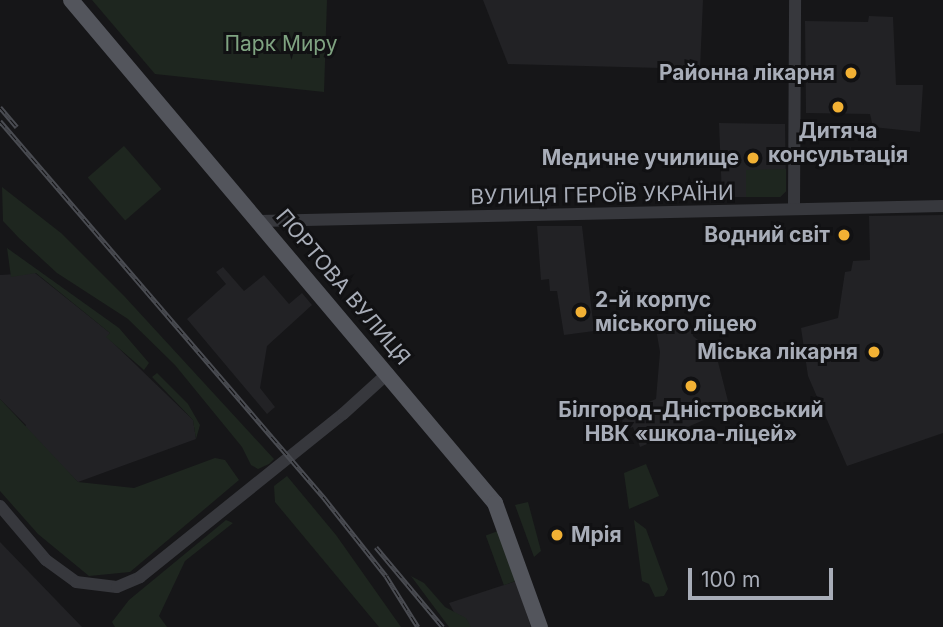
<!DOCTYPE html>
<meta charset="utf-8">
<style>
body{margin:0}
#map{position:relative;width:943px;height:627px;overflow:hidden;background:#161618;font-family:Inter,sans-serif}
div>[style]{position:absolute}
.built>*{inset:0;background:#222225}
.green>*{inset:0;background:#1e261f;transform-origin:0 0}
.minor>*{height:12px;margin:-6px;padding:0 6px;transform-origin:6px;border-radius:6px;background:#37383d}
.major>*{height:16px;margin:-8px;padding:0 8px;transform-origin:8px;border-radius:8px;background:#53555c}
.rail>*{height:5px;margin-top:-2.5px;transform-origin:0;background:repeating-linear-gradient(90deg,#111113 0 8px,#4a4c52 0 16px);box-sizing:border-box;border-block:2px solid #4a4c52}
.dots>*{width:19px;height:19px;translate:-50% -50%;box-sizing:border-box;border:4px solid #111113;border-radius:50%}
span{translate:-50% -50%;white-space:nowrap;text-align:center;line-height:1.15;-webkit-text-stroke:6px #111113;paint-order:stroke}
.park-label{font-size:21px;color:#7fa381}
.poi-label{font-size:21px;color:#a8adb8;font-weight:700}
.right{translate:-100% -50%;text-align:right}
.left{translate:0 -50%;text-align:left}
.street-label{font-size:21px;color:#a8adb8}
.scale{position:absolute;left:688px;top:568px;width:145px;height:32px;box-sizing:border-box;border:4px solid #a8adb8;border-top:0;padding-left:9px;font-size:21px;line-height:24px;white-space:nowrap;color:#a8adb8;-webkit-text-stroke:5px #111113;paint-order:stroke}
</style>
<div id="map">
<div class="built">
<div style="clip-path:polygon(483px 0,703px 0,700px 69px,508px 64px)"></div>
<div style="clip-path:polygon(869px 16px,893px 17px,896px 85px,923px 85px,920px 132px,873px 127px,870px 114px,806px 113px,805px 21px,868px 22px)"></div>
<div style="clip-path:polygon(719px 123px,785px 124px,786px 191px,780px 197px,722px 197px)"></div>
<div style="clip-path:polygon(943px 215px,943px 433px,847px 466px,808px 376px,801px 328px,838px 318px,845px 272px,851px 271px,853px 261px,870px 260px,869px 216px)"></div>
<div style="clip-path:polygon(537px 226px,582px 226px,594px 331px,564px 335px,557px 291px,550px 291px,549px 279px,541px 280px)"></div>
<div style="clip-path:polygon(223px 267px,244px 291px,264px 275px,289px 304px,302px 293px,312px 305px,267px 346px,260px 388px,275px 407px,267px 414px,187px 319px,226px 284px,216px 272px)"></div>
<div style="clip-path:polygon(35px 273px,110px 333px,107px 337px,193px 420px,196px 439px,78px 482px,24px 429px,26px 425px,0 399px,0 275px)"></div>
<div style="clip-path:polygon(678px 325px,691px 326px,693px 336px,716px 354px,730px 409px,640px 447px,633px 427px,624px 430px,621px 413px,656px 399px,660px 352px,656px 329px)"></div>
<div style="clip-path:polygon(0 542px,82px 627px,0 627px)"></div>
<div style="clip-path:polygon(516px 581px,531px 627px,462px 627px,449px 603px)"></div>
</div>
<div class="green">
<div style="clip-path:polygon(92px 0,327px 0,324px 92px,155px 74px)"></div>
<div style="left:124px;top:146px;width:57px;height:48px;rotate:49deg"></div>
<div style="clip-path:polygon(786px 169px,786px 191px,780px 197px,746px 197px,746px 170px)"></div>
<div style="clip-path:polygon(2px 187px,61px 233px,125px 297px,274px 459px,269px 464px,258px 469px,251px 465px,242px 447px,175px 365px,128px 319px,57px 273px,19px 238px,3px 221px)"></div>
<div style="clip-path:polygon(7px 248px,119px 328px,149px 363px,144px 370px,106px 337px,110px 333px,36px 273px,11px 277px)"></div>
<div style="clip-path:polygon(157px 373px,188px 404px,200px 425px,196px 439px,193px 420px,152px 377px)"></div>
<div style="clip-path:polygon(0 399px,78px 482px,134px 488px,215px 458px,225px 460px,239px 480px,130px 572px,89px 576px,38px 534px,0 491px)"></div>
<div style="clip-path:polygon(646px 464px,659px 496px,629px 509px,624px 473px)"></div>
<div style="clip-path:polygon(287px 476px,336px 535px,401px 627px,379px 627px,275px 502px,274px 486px)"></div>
<div style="clip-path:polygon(528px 502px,541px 551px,534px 557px,515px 505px)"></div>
<div style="clip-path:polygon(226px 520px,233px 523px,185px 561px,159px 616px,167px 627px,115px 627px,112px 622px,129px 600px)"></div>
<div style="clip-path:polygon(634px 520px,646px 529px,668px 589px,664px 596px,655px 597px,649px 584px,642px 581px)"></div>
<div style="left:498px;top:531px;width:53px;height:13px;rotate:70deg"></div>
<div style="clip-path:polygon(411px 576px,424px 583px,445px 607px,466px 618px,471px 627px,449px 627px)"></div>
</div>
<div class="minor">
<div style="left:794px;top:207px;width:207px;rotate:-89.7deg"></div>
<div style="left:259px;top:221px;width:684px;rotate:-1.26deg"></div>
<div style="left:0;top:506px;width:71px;rotate:49.6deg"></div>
<div style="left:46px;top:560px;width:37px;rotate:36deg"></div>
<div style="left:76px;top:582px;width:41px;rotate:7deg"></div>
<div style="left:117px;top:587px;width:25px;rotate:-23deg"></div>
<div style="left:140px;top:577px;width:260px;rotate:-38.8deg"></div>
<div style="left:343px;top:414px;width:61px;rotate:-42.3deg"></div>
</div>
<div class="major">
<div style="left:71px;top:0;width:658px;rotate:49.87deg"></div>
<div style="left:495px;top:503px;width:132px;rotate:70.1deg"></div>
</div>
<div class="rail">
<div style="left:0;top:107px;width:26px;rotate:50deg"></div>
<div style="left:0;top:121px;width:499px;rotate:49.3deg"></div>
<div style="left:325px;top:499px;width:98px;rotate:51.6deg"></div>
<div style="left:386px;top:576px;width:60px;rotate:57.9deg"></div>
<div style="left:376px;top:547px;width:104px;rotate:50.1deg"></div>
</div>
<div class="dots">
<div style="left:851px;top:73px;background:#f2b134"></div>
<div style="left:838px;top:107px;background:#f2b134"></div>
<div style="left:753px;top:158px;background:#f2b134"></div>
<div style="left:844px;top:235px;background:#f2b134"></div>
<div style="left:581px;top:312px;background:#f2b134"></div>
<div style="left:874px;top:352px;background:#f2b134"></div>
<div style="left:691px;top:386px;background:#f2b134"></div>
<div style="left:557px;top:535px;background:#f2b134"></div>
</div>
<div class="park-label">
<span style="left:281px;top:44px">Парк Миру</span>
</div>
<div class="poi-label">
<span class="right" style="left:835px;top:73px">Районна лікарня</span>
<span style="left:838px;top:143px">Дитяча<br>консультація</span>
<span class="right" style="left:739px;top:158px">Медичне училище</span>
<span class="right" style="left:830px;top:235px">Водний світ</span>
<span class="left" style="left:595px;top:312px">2-й корпус<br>міського ліцею</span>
<span class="right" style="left:858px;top:352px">Міська лікарня</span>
<span style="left:691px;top:422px">Білгород-Дністровський<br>НВК «школа-ліцей»</span>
<span class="left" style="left:571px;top:535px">Мрія</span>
</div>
<div class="street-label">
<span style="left:602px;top:195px;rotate:-1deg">ВУЛИЦЯ ГЕРОЇВ УКРАЇНИ</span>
<span style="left:343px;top:287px;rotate:50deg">ПОРТОВА ВУЛИЦЯ</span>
</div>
<div class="scale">100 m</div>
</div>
